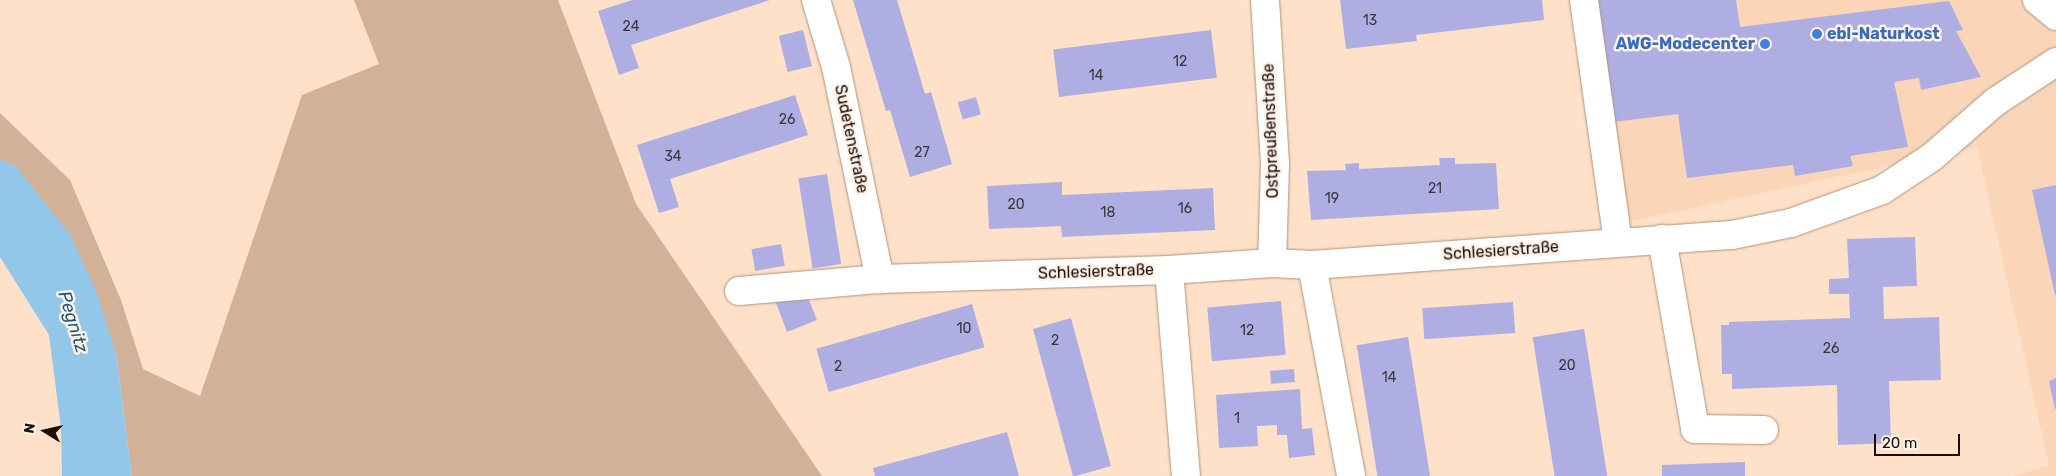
<!DOCTYPE html>
<meta charset="utf-8">
<style>
body{margin:0}
#map{position:relative;width:2056px;height:476px;overflow:hidden;background:#ffe0c8;font-family:Rubik,sans-serif}
div>[style]{position:absolute}
.built>*{inset:0;background:#fad5b8}
.green>*{inset:0;background:#d1b299}
.water>*{inset:0;background:#92c7ea}
.building>*{inset:0;background:#aeaee3;transform-origin:0 0}
.roads{filter:drop-shadow(0 0 1px #b0937d) drop-shadow(0 0 1px #b0937d)}
.minor>*{height:28px;margin:-14px;padding:0 14px;transform-origin:14px;border-radius:14px;background:#fff}
.dots>*{width:14px;height:14px;translate:-50% -50%;box-sizing:border-box;border:2px solid #fef1e7;border-radius:50%}
span{translate:-50% -50%;white-space:nowrap;text-align:center;line-height:1.15;-webkit-text-stroke:5px #fef1e7;paint-order:stroke}
.number-label{font-size:14px;color:#3e363d}
.number-label span{-webkit-text-stroke-width:0}
.shop-label{font-size:16px;color:#366cbe;font-weight:700}
.left{translate:0 -50%;text-align:left}
.right{translate:-100% -50%;text-align:right}
.street-label{font-size:16px;color:#180e06}
.water-label{font-size:18px;color:#1b597b;font-style:italic}
.north{position:absolute;left:20px;top:406px;width:50px;height:50px;-webkit-text-stroke:4px #fef1e7;paint-order:stroke;rotate:280deg;font-size:14px;font-weight:700;line-height:20px;text-align:center;color:#180e06}
.north::after{content:'';display:block;margin:auto;width:18px;height:22px;background:#180e06;clip-path:polygon(50% 0,100% 100%,50% 72%,0 100%)}
.scale{position:absolute;left:1874px;top:434px;width:86px;height:22px;box-sizing:border-box;border:2px solid #180e06;border-top:0;padding-left:6px;font-size:15px;line-height:18px;white-space:nowrap;color:#180e06;-webkit-text-stroke:4px #fef1e7;paint-order:stroke}
</style>
<div id="map">
<div class="built">
<div style="clip-path:polygon(1572px 0,2056px 0,2056px 476px,2015px 476px,2049px 465px,1977px 147px,1603px 227px)"></div>
</div>
<div class="green">
<div style="clip-path:polygon(354px 0,558px 0,636px 204px,822px 476px,132px 476px,116px 353px,15px 165px,0 160px,0 113px,70px 180px,121px 300px,143px 369px,200px 396px,302px 95px,379px 64px)"></div>
</div>
<div class="water">
<div style="clip-path:polygon(0 160px,15px 165px,71px 236px,96px 291px,116px 353px,132px 476px,62px 476px,61px 428px,49px 335px,0 257px)"></div>
</div>
<div class="building">
<div style="clip-path:polygon(632px 0,770px 0,631px 45px,639px 68px,619px 75px,598px 11px)"></div>
<div style="clip-path:polygon(853px 0,897px 0,925px 94px,931px 92px,952px 164px,910px 177px,890px 110px,886px 111px)"></div>
<div style="clip-path:polygon(1340px 0,1542px 0,1544px 20px,1416px 35px,1417px 41px,1346px 49px)"></div>
<div style="clip-path:polygon(1597px 0,1736px 0,1740px 27px,1949px 1px,1963px 30px,1956px 31px,1981px 77px,1921px 90px,1919px 78px,1894px 82px,1908px 147px,1850px 156px,1853px 166px,1795px 176px,1793px 165px,1687px 178px,1678px 114px,1613px 122px)"></div>
<div style="left:803px;top:30px;width:37px;height:25px;rotate:76deg"></div>
<div style="left:1211px;top:30px;width:48px;height:159px;rotate:83deg"></div>
<div style="clip-path:polygon(795px 95px,808px 135px,670px 179px,679px 207px,659px 213px,637px 145px)"></div>
<div style="left:976px;top:97px;width:18px;height:19px;rotate:74deg"></div>
<div style="clip-path:polygon(1439px 158px,1455px 158px,1455px 164px,1496px 163px,1499px 209px,1311px 220px,1307px 171px,1346px 170px,1345px 164px,1359px 163px,1359px 169px,1440px 165px)"></div>
<div style="left:827px;top:174px;width:91px;height:29px;rotate:81deg"></div>
<div style="clip-path:polygon(1062px 182px,1062px 195px,1213px 188px,1215px 230px,1062px 237px,1061px 226px,989px 229px,987px 186px)"></div>
<div style="clip-path:polygon(2056px 185px,2056px 295px,2055px 295px,2032px 190px)"></div>
<div style="clip-path:polygon(1915px 237px,1917px 286px,1883px 287px,1884px 319px,1939px 317px,1941px 380px,1889px 381px,1891px 443px,1838px 445px,1837px 385px,1732px 389px,1732px 374px,1722px 374px,1721px 325px,1729px 325px,1729px 322px,1850px 318px,1849px 294px,1829px 294px,1829px 279px,1849px 278px,1847px 239px)"></div>
<div style="left:781px;top:244px;width:22px;height:30px;rotate:80deg"></div>
<div style="clip-path:polygon(807px 295px,817px 320px,787px 332px,775px 300px)"></div>
<div style="left:1281px;top:301px;width:54px;height:74px;rotate:85deg"></div>
<div style="left:1513px;top:302px;width:31px;height:91px;rotate:86deg"></div>
<div style="left:972px;top:304px;width:45px;height:162px;rotate:74deg"></div>
<div style="clip-path:polygon(1071px 318px,1111px 466px,1076px 476px,1073px 476px,1033px 329px)"></div>
<div style="left:1584px;top:329px;width:149px;height:52px;rotate:81deg"></div>
<div style="left:1408px;top:337px;width:141px;height:52px;rotate:81deg"></div>
<div style="left:1294px;top:369px;width:13px;height:24px;rotate:86deg"></div>
<div style="clip-path:polygon(2056px 378px,2056px 409px,2055px 409px,2049px 381px)"></div>
<div style="clip-path:polygon(1300px 389px,1302px 429px,1312px 428px,1315px 455px,1289px 458px,1287px 435px,1277px 435px,1277px 425px,1257px 426px,1258px 446px,1219px 448px,1216px 395px)"></div>
<div style="clip-path:polygon(1007px 432px,1019px 476px,875px 476px,873px 468px)"></div>
<div style="clip-path:polygon(1745px 462px,1745px 476px,1662px 476px,1662px 465px)"></div>
</div>
<div class="roads">
<div class="minor">
<div style="left:816px;top:0;width:70px;rotate:73.4deg"></div>
<div style="left:836px;top:67px;width:217px;rotate:78.3deg"></div>
<div style="left:1265px;top:0;width:164px;rotate:86.5deg"></div>
<div style="left:1275px;top:164px;width:99px;rotate:91.7deg"></div>
<div style="left:1584px;top:0;width:243px;rotate:82deg"></div>
<div style="left:2037px;top:0;width:25px;rotate:40deg"></div>
<div style="left:1662px;top:239px;width:193px;rotate:80.1deg"></div>
<div style="left:1695px;top:429px;width:69px;rotate:0.8deg"></div>
<div style="left:1312px;top:265px;width:215px;rotate:79.5deg"></div>
<div style="left:1169px;top:270px;width:207px;rotate:85.3deg"></div>
<div style="left:739px;top:291px;width:142px;rotate:-4.9deg"></div>
<div style="left:880px;top:279px;width:289px;rotate:-1.8deg"></div>
<div style="left:1169px;top:270px;width:103px;rotate:-3.9deg"></div>
<div style="left:1272px;top:263px;width:40px;rotate:2.9deg"></div>
<div style="left:1312px;top:265px;width:421px;rotate:-4.1deg"></div>
<div style="left:1732px;top:235px;width:60px;rotate:-11.5deg"></div>
<div style="left:1791px;top:223px;width:97px;rotate:-19.9deg"></div>
<div style="left:1882px;top:190px;width:60px;rotate:-33.4deg"></div>
<div style="left:1932px;top:157px;width:84px;rotate:-41.1deg"></div>
<div style="left:1995px;top:102px;width:73px;rotate:-33.3deg"></div>
</div>
</div>
<div class="dots">
<div style="left:1817px;top:34px;background:#3f7fe0"></div>
<div style="left:1765px;top:44px;background:#3f7fe0"></div>
</div>
<div class="number-label">
<span style="left:1370px;top:21px">13</span>
<span style="left:631px;top:27px">24</span>
<span style="left:1180px;top:62px">12</span>
<span style="left:1096px;top:76px">14</span>
<span style="left:787px;top:120px">26</span>
<span style="left:922px;top:153px">27</span>
<span style="left:673px;top:157px">34</span>
<span style="left:1435px;top:189px">21</span>
<span style="left:1332px;top:199px">19</span>
<span style="left:1016px;top:205px">20</span>
<span style="left:1185px;top:209px">16</span>
<span style="left:1108px;top:213px">18</span>
<span style="left:964px;top:329px">10</span>
<span style="left:1247px;top:331px">12</span>
<span style="left:1055px;top:341px">2</span>
<span style="left:1831px;top:349px">26</span>
<span style="left:1567px;top:366px">20</span>
<span style="left:838px;top:367px">2</span>
<span style="left:1389px;top:378px">14</span>
<span style="left:1237px;top:419px">1</span>
</div>
<div class="shop-label">
<span class="left" style="left:1827px;top:34px">ebl-Naturkost</span>
<span class="right" style="left:1755px;top:44px">AWG-Modecenter</span>
</div>
<div class="street-label">
<span style="left:1271px;top:131px;rotate:-92deg">Ostpreußenstraße</span>
<span style="left:851px;top:139px;rotate:78deg">Sudetenstraße</span>
<span style="left:1501px;top:251px;rotate:-4deg">Schlesierstraße</span>
<span style="left:1096px;top:272px;rotate:-2deg">Schlesierstraße</span>
</div>
<div class="water-label">
<span style="left:73px;top:322px;rotate:73deg">Pegnitz</span>
</div>
<div class="north">N</div>
<div class="scale">20 m</div>
</div>
